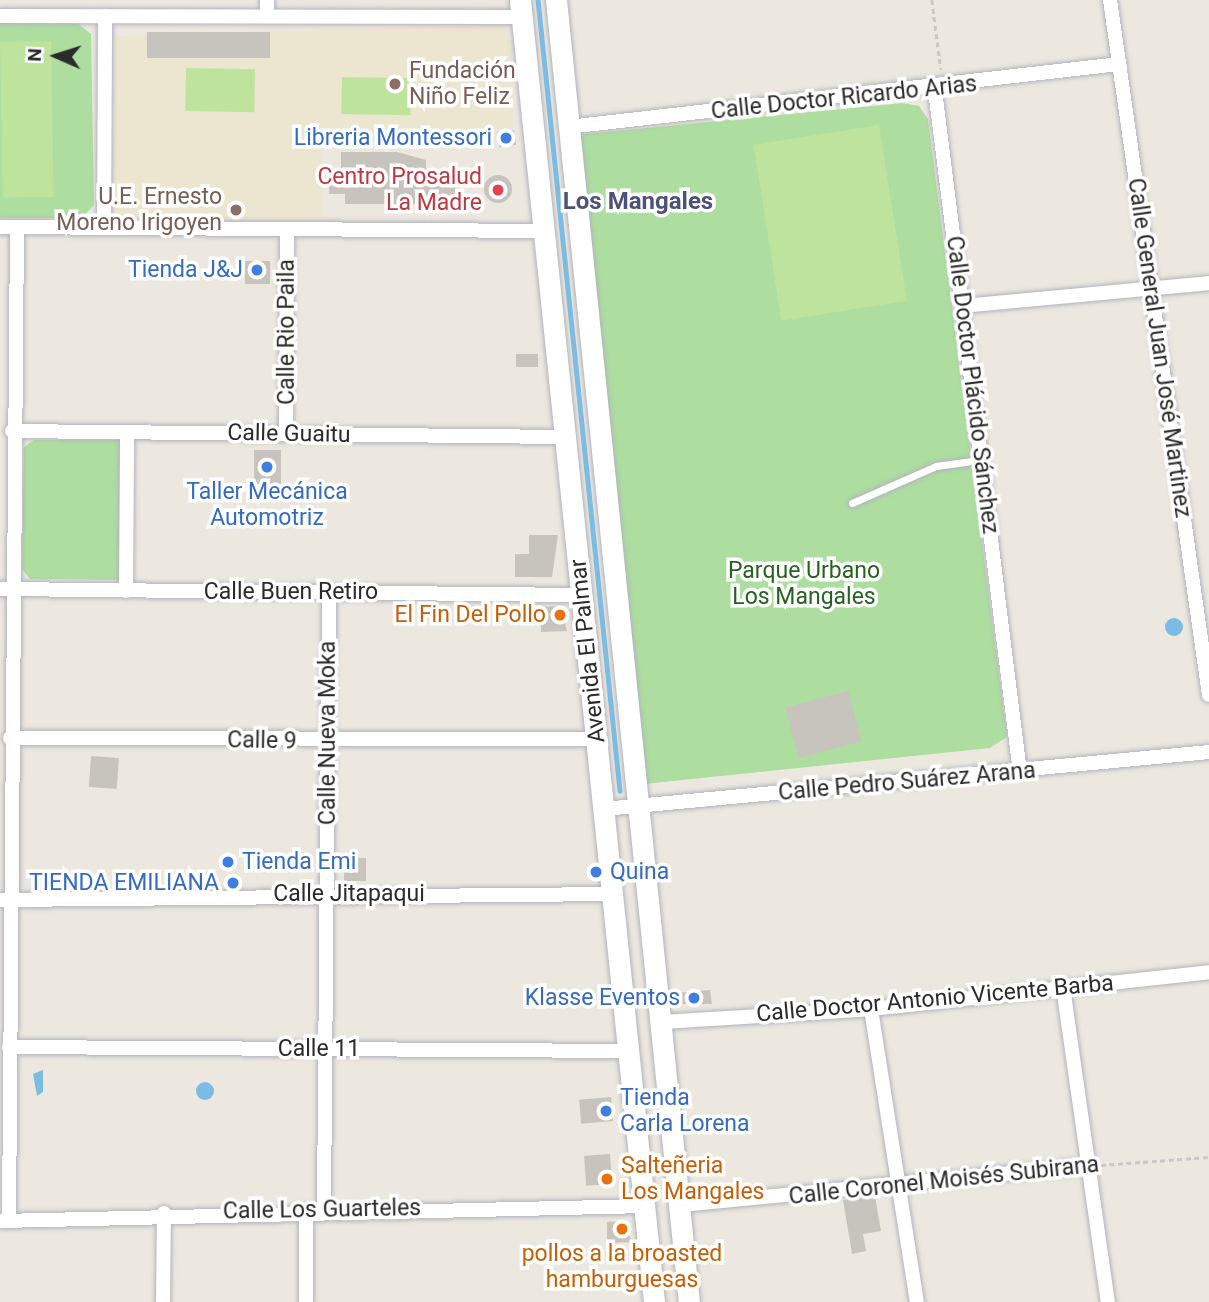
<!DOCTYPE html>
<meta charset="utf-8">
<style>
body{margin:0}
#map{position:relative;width:1209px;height:1302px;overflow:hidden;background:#ece8df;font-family:Roboto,sans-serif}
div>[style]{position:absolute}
.education>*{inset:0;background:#ece6d0}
.green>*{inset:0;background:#aedda0}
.pitch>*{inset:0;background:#bde39d;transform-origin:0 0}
.water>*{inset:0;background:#7cbce4}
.round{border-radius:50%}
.stream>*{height:4.5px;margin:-2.25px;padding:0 2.25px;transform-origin:2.25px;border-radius:2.25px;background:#7cbce4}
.building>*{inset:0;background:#c7c4be;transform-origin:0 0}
.path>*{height:2.5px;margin-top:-1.25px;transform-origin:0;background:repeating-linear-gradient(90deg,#c8c8c8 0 5px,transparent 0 8.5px)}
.roads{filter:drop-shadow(0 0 2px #b2b3bd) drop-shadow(0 0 2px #b2b3bd)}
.lane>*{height:7px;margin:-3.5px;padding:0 3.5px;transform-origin:3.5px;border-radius:3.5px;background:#fff}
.street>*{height:14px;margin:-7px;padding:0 7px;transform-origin:7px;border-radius:7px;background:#fff}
.secondary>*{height:21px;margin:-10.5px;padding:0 10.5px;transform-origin:10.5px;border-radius:10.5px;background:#fff}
.dots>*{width:19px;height:19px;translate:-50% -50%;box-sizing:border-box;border:4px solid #fff;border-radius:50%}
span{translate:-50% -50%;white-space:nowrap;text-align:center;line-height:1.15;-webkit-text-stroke:7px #fff;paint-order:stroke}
.education-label{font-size:23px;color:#785e54}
.left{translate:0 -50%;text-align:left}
.right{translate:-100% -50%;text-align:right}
.street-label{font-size:23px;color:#2b2b2b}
.shop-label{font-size:23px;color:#366cbe}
.health-label{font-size:23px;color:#be3a42}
.park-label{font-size:23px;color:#276221}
.food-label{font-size:23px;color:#c56008}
.neighbourhood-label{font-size:24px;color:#4f5278;font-weight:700}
.north{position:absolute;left:21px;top:21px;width:70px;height:70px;-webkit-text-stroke:5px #fff;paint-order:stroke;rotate:273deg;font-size:19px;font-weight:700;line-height:28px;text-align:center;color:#2b2b2b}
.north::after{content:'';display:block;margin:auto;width:24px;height:32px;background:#2b2b2b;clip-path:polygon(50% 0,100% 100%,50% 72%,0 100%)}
</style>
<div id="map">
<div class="education">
<div style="clip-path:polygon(502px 25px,512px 40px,513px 128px,322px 132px,323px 217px,124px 220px,114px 214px,115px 36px)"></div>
</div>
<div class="green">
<div style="clip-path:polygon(0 22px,76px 22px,91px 34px,94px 205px,82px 218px,0 218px)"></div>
<div style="clip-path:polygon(903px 103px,919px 106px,928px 119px,1007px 737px,990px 748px,644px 784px,575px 135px)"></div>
<div style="clip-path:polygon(34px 440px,122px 440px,121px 580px,30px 579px,22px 569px,24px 447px)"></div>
</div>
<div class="pitch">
<div style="left:51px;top:41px;width:156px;height:51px;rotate:89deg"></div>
<div style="left:186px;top:68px;width:69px;height:43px;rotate:1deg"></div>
<div style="left:342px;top:77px;width:69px;height:37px;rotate:1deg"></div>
<div style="left:879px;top:125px;width:178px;height:127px;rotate:81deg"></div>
</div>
<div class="water">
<div class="round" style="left:1165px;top:618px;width:18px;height:18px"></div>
<div style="clip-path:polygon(43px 1070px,43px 1092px,37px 1096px,33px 1074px)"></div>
<div class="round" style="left:196px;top:1082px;width:18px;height:18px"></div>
</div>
<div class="stream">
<div style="left:538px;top:0;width:795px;rotate:84.08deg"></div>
</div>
<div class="building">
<div style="left:270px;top:32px;width:26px;height:123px;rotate:90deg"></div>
<div style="left:514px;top:130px;width:15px;height:17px;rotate:82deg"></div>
<div style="clip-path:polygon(341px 152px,397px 152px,426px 160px,426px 176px,457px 176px,457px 204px,345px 204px,345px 194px,329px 194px,329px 171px,341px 171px)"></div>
<div class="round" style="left:484px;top:175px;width:28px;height:28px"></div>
<div style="left:245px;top:261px;width:25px;height:23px"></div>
<div style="left:516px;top:354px;width:22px;height:13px"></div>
<div style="left:254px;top:450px;width:27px;height:34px"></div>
<div style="clip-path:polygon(529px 535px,558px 535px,552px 577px,515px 577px,515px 554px,529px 554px)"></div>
<div style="clip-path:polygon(561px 606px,567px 631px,541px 632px,540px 607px)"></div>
<div style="left:848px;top:691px;width:52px;height:65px;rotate:75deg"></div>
<div style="left:91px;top:756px;width:28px;height:31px;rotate:4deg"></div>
<div style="left:344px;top:858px;width:22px;height:23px"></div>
<div style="clip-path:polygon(710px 990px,712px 1004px,677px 1004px,676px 993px)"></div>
<div style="left:611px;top:1097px;width:24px;height:32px;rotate:85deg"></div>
<div style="left:610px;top:1154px;width:30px;height:26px;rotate:86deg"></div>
<div style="clip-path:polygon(875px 1196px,881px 1231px,863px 1234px,866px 1251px,852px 1254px,843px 1200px)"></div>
<div style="clip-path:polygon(624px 1221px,632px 1242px,607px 1243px,607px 1222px)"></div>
</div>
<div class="path">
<div style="left:932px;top:0;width:70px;rotate:82.6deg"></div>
<div style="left:1101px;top:1165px;width:108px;rotate:-4.2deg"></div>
</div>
<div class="roads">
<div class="lane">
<div style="left:852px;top:503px;width:92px;rotate:-23.8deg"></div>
<div style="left:936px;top:466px;width:44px;rotate:-7.8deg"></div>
</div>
<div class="street">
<div style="left:1110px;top:0;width:702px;rotate:81.89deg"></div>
<div style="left:0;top:16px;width:522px;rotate:0.11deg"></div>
<div style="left:267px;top:16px;width:16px;rotate:-90deg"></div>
<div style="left:935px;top:90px;width:687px;rotate:82.9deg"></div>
<div style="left:568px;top:127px;width:555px;rotate:-6.52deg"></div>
<div style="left:0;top:227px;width:545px;rotate:0.42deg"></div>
<div style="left:104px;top:228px;width:212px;rotate:-89.7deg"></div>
<div style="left:962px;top:306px;width:248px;rotate:-5.3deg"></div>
<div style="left:12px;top:431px;width:555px;rotate:0.62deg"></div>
<div style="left:286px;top:434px;width:205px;rotate:-89.7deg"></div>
<div style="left:0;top:589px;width:581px;rotate:0.59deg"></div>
<div style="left:126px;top:591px;width:159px;rotate:-89.6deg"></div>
<div style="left:10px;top:738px;width:587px;rotate:0.1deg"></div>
<div style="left:604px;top:809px;width:608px;rotate:-5.38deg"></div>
<div style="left:1px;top:900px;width:612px;rotate:-0.56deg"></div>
<div style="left:1063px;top:987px;width:318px;rotate:81.9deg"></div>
<div style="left:871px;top:1009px;width:297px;rotate:81.1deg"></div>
<div style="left:661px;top:1022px;width:210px;rotate:-3.5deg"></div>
<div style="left:871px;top:1009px;width:340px;rotate:-6.2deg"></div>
<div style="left:9px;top:1047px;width:620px;rotate:0.37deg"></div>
<div style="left:680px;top:1205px;width:410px;rotate:-5.5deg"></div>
<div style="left:324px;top:1210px;width:618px;rotate:-89.54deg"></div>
<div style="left:306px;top:1211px;width:91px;rotate:90deg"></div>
<div style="left:1px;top:1221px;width:644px;rotate:-1.33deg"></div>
<div style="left:9px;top:1221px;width:993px;rotate:-89.54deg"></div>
<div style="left:163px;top:1302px;width:89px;rotate:-89.4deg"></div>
</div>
<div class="secondary">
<div style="left:520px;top:0;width:1309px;rotate:84.12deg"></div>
<div style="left:556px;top:0;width:1309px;rotate:84.17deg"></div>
</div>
</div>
<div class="dots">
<div style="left:395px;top:84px;background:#8d6e63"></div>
<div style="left:506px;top:138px;background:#3f7fe0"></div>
<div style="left:498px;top:190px;background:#e0444e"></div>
<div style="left:236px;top:210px;background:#8d6e63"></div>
<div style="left:257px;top:270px;background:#3f7fe0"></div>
<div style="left:267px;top:467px;background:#3f7fe0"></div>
<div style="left:560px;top:615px;background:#e8710a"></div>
<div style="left:228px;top:862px;background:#3f7fe0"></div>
<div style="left:596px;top:872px;background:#3f7fe0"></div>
<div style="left:233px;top:883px;background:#3f7fe0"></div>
<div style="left:694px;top:998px;background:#3f7fe0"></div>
<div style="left:606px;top:1111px;background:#3f7fe0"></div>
<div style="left:607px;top:1179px;background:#e8710a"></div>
<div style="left:622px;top:1229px;background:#e8710a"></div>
</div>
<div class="education-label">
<span class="left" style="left:409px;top:84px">Fundación<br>Niño Feliz</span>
<span class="right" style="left:222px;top:210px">U.E. Ernesto<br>Moreno Irigoyen</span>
</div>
<div class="street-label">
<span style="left:844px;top:98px;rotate:-6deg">Calle Doctor Ricardo Arias</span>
<span style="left:287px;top:332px;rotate:-90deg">Calle Rio Paila</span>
<span style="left:1159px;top:348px;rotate:82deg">Calle General Juan José Martinez</span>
<span style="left:972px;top:385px;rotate:83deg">Calle Doctor Plácido Sánchez</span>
<span style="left:289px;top:434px;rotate:1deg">Calle Guaitu</span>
<span style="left:291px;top:592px">Calle Buen Retiro</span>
<span style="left:588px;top:651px;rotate:-96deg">Avenida El Palmar</span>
<span style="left:328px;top:733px;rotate:-90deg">Calle Nueva Moka</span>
<span style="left:262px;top:741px;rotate:1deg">Calle 9</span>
<span style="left:907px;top:782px;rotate:-5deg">Calle Pedro Suárez Arana</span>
<span style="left:349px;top:894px">Calle Jitapaqui</span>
<span style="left:935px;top:999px;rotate:-5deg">Calle Doctor Antonio Vicente Barba</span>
<span style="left:319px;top:1049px">Calle 11</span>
<span style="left:944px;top:1181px;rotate:-6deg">Calle Coronel Moisés Subirana</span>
<span style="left:322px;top:1210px;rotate:-1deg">Calle Los Guarteles</span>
</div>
<div class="shop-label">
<span class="right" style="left:492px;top:138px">Libreria Montessori</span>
<span class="right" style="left:243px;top:270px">Tienda J&amp;J</span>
<span style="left:267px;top:505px">Taller Mecánica<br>Automotriz</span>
<span class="left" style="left:242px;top:862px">Tienda Emi</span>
<span class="left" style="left:610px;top:872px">Quina</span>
<span class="right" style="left:219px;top:883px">TIENDA EMILIANA</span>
<span class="right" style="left:680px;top:998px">Klasse Eventos</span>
<span class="left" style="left:620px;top:1111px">Tienda<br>Carla Lorena</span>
</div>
<div class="health-label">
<span class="right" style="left:482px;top:190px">Centro Prosalud<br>La Madre</span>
</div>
<div class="park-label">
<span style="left:804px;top:584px">Parque Urbano<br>Los Mangales</span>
</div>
<div class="food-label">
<span class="right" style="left:546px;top:615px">El Fin Del Pollo</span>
<span class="left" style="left:621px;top:1179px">Salteñeria<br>Los Mangales</span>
<span style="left:622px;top:1267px">pollos a la broasted<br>hamburguesas</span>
</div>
<div class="neighbourhood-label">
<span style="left:638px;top:202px">Los Mangales</span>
</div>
<div class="north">N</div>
</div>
